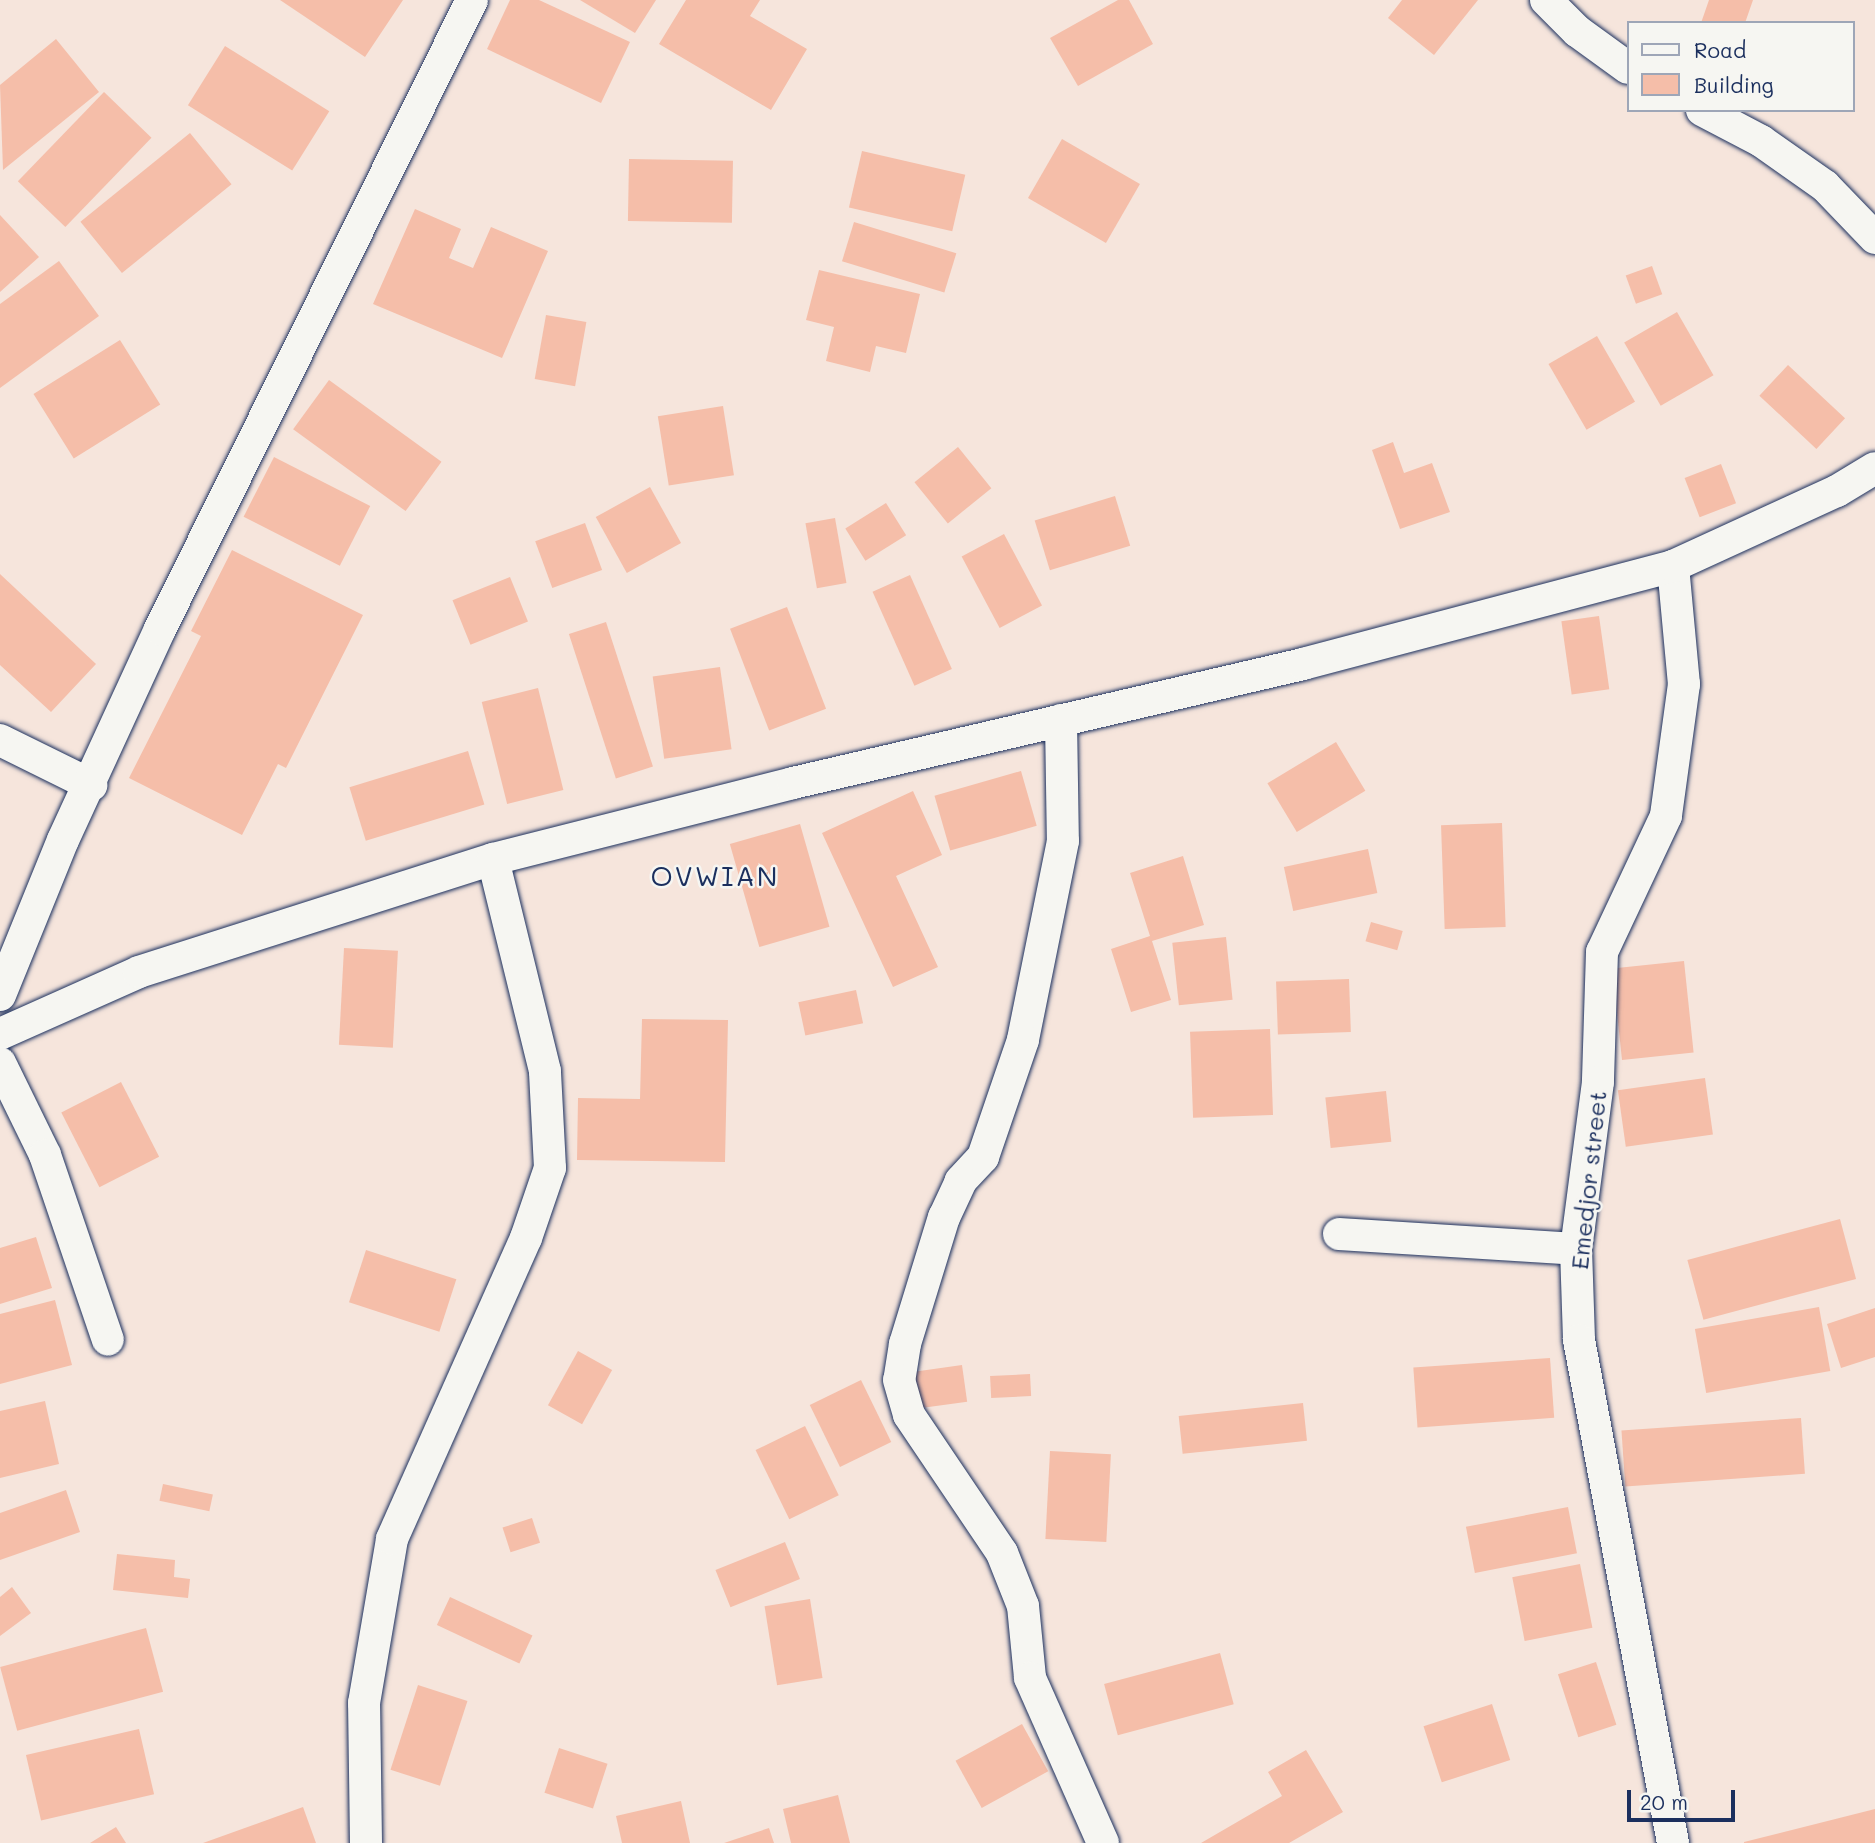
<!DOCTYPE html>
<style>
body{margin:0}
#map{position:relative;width:1875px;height:1843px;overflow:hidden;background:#f6e5dc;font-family:Mali,sans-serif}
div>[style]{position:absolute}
.building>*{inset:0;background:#f5bea9;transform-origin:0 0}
.roads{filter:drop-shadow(0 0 2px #1b2f5e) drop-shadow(0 0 2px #1b2f5e)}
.minor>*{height:32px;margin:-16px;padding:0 16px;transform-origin:16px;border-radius:16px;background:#f6f6f2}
span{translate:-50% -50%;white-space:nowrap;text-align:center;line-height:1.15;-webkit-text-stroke:5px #f6f6f2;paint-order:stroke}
.street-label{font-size:24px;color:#1b2f5e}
.quarter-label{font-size:28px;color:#1b2f5e;letter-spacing:2px}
.legend{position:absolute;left:1627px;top:21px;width:228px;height:91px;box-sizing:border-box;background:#f6f6f2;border:2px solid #9ea6b7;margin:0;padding:9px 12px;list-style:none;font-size:21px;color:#1b2f5e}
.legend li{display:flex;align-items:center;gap:14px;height:35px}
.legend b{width:35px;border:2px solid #9ea6b7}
.scale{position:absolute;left:1627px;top:1790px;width:108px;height:32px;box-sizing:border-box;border:4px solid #1b2f5e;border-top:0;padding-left:9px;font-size:21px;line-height:24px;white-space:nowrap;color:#1b2f5e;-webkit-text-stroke:5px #f6f6f2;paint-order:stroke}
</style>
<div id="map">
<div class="building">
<div style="clip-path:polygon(280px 0,403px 0,365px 57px)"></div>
<div style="clip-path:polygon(510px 0,539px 0,630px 42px,601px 103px,487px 49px)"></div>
<div style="clip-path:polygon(580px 0,656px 0,635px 33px)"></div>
<div style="clip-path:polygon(686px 0,760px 0,750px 16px,807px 49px,771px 110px,659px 44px)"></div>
<div style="clip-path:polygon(1118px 0,1129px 0,1153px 44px,1078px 86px,1050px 38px)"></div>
<div style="clip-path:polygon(1402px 0,1478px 0,1434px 55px,1388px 18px)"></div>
<div style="clip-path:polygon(1709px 0,1753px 0,1745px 23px,1701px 23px)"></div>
<div style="clip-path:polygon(56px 39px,99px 92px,3px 170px,0 85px)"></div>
<div style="left:225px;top:46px;width:123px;height:70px;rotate:32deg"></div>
<div style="left:104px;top:92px;width:66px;height:124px;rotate:44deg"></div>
<div style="left:190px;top:133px;width:66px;height:141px;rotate:51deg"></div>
<div style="left:1062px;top:139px;width:90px;height:68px;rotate:30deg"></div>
<div style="left:862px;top:151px;width:106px;height:58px;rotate:13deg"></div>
<div style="left:629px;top:159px;width:104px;height:62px;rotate:1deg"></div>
<div style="clip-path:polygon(415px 209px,461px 229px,449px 258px,473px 268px,491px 227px,548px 251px,502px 358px,373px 304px)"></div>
<div style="clip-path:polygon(0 215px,39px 257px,0 292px)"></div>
<div style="left:854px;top:222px;width:107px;height:41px;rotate:17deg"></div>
<div style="clip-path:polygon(59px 261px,99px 316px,0 388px,0 304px)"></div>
<div style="left:1652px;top:266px;width:30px;height:28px;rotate:70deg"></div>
<div style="clip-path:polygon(819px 270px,920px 294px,906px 353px,876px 346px,870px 372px,826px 361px,834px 327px,806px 320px)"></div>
<div style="left:1677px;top:312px;width:73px;height:61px;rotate:60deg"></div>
<div style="left:546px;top:315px;width:41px;height:65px;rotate:10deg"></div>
<div style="left:1597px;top:336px;width:76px;height:56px;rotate:60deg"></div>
<div style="left:120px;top:340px;width:76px;height:102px;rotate:58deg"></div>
<div style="left:1788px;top:365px;width:78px;height:42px;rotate:43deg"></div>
<div style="left:329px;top:380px;width:139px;height:61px;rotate:36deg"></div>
<div style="left:723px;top:406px;width:70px;height:66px;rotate:81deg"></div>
<div style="clip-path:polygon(1393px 442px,1404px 473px,1432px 463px,1450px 512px,1400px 529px,1372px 450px)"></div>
<div style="left:958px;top:447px;width:53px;height:56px;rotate:51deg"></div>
<div style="left:274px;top:457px;width:108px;height:67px;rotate:27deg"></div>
<div style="left:1721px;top:464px;width:42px;height:39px;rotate:69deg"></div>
<div style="left:650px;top:487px;width:64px;height:62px;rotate:61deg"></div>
<div style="left:1115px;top:496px;width:52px;height:84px;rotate:73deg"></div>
<div style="left:886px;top:503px;width:38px;height:48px;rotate:58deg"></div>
<div style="left:835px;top:518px;width:66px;height:30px;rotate:80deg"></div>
<div style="left:585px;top:523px;width:50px;height:53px;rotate:70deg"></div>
<div style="left:1004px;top:534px;width:81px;height:48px;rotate:62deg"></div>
<div style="clip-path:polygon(232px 550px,363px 615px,286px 768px,278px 764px,242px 835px,129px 778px,201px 636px,191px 631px)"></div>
<div style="clip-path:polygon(0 574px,96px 664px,51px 712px,0 665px)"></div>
<div style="left:910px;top:575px;width:103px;height:41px;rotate:66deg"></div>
<div style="left:510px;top:577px;width:48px;height:62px;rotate:68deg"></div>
<div style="left:787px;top:607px;width:109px;height:61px;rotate:69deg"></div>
<div style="left:1599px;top:616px;width:74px;height:38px;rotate:82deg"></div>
<div style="left:606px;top:622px;width:152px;height:39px;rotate:72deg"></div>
<div style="left:720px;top:667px;width:83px;height:68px;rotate:82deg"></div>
<div style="left:538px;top:688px;width:105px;height:58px;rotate:76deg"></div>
<div style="left:1336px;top:742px;width:57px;height:80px;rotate:59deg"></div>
<div style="left:468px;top:751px;width:56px;height:124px;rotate:73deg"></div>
<div style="left:1021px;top:771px;width:57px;height:90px;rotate:74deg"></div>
<div style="clip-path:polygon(913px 791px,942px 855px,896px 876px,938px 967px,893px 987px,822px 833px)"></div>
<div style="left:1502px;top:823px;width:104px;height:61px;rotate:88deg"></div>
<div style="left:800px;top:824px;width:107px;height:73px;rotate:74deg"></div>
<div style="left:1368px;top:849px;width:45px;height:86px;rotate:78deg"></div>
<div style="clip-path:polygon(1183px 856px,1204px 925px,1152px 941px,1171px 1000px,1131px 1012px,1111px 949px,1150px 936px,1130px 873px)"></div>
<div style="left:1371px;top:922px;width:33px;height:20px;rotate:16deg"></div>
<div style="left:1226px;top:937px;width:63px;height:54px;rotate:84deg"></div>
<div style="left:344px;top:948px;width:54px;height:97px;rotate:3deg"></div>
<div style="left:1684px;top:961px;width:92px;height:72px;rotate:84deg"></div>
<div style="left:1349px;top:979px;width:53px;height:73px;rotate:88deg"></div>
<div style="left:856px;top:990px;width:34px;height:59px;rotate:78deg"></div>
<div style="clip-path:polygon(642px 1019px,728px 1020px,725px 1162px,577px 1160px,578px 1098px,640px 1099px)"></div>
<div style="left:1270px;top:1029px;width:86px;height:80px;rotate:88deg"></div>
<div style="left:1705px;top:1078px;width:57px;height:88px;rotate:82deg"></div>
<div style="left:121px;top:1082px;width:84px;height:67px;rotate:63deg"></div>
<div style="left:1386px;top:1091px;width:51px;height:61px;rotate:84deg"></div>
<div style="left:1840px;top:1219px;width:62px;height:158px;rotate:75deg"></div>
<div style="clip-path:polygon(36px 1237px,52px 1288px,0 1304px,0 1248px)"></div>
<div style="left:366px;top:1250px;width:95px;height:55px;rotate:18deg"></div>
<div style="clip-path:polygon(55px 1300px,72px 1365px,0 1384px,0 1314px)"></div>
<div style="left:1819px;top:1307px;width:65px;height:126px;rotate:80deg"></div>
<div style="clip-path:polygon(1875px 1308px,1875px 1357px,1841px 1368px,1827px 1324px)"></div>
<div style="left:578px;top:1351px;width:39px;height:62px;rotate:29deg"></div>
<div style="left:1550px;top:1358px;width:60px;height:137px;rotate:86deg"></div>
<div style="left:962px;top:1365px;width:37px;height:50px;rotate:82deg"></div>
<div style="left:1030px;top:1374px;width:22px;height:40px;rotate:87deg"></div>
<div style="left:861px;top:1380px;width:69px;height:57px;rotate:64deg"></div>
<div style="clip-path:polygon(45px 1401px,59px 1464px,0 1478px,0 1411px)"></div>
<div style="left:1303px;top:1403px;width:38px;height:125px;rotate:84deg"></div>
<div style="left:1801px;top:1418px;width:56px;height:180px;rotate:86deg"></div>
<div style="left:805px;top:1426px;width:77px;height:55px;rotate:64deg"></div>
<div style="left:1050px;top:1451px;width:61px;height:88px;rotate:3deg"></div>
<div style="left:163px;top:1484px;width:51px;height:17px;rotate:12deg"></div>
<div style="clip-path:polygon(66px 1490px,80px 1532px,0 1560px,0 1513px)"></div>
<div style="left:1568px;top:1507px;width:47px;height:104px;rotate:79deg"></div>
<div style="left:532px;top:1518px;width:26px;height:31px;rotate:72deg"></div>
<div style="left:785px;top:1542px;width:40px;height:75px;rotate:68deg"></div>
<div style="clip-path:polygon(117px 1554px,175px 1560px,174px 1577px,190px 1579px,188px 1598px,113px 1590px)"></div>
<div style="left:1580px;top:1564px;width:65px;height:69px;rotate:79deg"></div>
<div style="clip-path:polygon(12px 1587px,31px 1613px,0 1636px,0 1597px)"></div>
<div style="left:450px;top:1597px;width:91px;height:31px;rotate:25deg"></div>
<div style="left:810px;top:1599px;width:80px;height:46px;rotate:81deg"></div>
<div style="left:146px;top:1628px;width:66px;height:151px;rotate:75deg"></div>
<div style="left:1220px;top:1653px;width:53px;height:120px;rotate:75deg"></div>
<div style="left:1596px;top:1662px;width:66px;height:40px;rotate:72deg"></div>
<div style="left:418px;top:1685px;width:52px;height:89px;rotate:18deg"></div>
<div style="left:1492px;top:1704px;width:59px;height:72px;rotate:72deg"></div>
<div style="left:1022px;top:1724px;width:54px;height:76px;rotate:61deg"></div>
<div style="left:139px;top:1729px;width:67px;height:116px;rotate:77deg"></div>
<div style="left:559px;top:1748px;width:51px;height:47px;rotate:18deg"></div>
<div style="clip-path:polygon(1306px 1750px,1343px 1812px,1289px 1843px,1201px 1843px,1282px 1796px,1268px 1772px)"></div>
<div style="clip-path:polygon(838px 1795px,850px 1843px,791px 1843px,783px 1809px)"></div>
<div style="clip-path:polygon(681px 1801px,690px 1843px,622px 1843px,616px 1816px)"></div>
<div style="clip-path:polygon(303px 1807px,316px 1843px,203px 1843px)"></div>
<div style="clip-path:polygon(1875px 1809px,1875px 1843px,1744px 1843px,1744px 1842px)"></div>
<div style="clip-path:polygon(116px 1827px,126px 1843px,90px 1843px)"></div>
<div style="clip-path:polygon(769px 1828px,774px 1843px,724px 1843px)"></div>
</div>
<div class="roads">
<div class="minor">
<div style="left:1546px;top:0;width:44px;rotate:45deg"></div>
<div style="left:1577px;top:31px;width:63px;rotate:36deg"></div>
<div style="left:1702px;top:110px;width:67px;rotate:27.7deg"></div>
<div style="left:1761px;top:141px;width:78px;rotate:35.1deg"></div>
<div style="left:1825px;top:186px;width:72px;rotate:46.1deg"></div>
<div style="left:1673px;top:566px;width:119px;rotate:84.7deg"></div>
<div style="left:1684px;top:684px;width:133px;rotate:97.8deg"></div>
<div style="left:1666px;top:816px;width:150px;rotate:115.2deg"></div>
<div style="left:1602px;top:952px;width:130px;rotate:91.8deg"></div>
<div style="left:1598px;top:1082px;width:168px;rotate:97.5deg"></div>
<div style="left:1576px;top:1249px;width:91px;rotate:88.1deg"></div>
<div style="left:1579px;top:1340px;width:512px;rotate:79.41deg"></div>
<div style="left:1061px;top:720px;width:121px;rotate:89.1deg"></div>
<div style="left:1063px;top:841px;width:203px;rotate:101.4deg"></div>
<div style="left:1023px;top:1040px;width:124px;rotate:108.9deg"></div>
<div style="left:983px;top:1157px;width:33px;rotate:133deg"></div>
<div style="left:961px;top:1181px;width:40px;rotate:115deg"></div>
<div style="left:944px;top:1217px;width:133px;rotate:107.1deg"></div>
<div style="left:905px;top:1344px;width:36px;rotate:99deg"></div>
<div style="left:899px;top:1380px;width:36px;rotate:74deg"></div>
<div style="left:909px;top:1415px;width:166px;rotate:56deg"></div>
<div style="left:1002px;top:1553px;width:57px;rotate:68.4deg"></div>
<div style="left:1023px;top:1606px;width:72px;rotate:84.4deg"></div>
<div style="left:1030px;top:1678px;width:180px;rotate:66.1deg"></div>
<div style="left:0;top:740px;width:102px;rotate:26.3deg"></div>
<div style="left:0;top:995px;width:167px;rotate:-67.9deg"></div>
<div style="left:63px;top:840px;width:232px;rotate:-65.3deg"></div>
<div style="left:160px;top:629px;width:702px;rotate:-63.62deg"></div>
<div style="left:0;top:1034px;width:152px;rotate:-24deg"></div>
<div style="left:139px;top:972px;width:372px;rotate:-17.7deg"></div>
<div style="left:493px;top:859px;width:309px;rotate:-14.2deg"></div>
<div style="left:793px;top:783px;width:524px;rotate:-13.13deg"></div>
<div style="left:1303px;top:664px;width:383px;rotate:-14.8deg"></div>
<div style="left:1673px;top:566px;width:180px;rotate:-24.6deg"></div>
<div style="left:1837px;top:491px;width:44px;rotate:-31.2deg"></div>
<div style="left:0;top:1063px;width:102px;rotate:63.9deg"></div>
<div style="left:45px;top:1155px;width:195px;rotate:71.2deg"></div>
<div style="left:1339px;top:1234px;width:237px;rotate:3.6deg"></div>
<div style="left:366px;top:1843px;width:140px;rotate:-90.8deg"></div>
<div style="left:364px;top:1703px;width:166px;rotate:-80.3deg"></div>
<div style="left:392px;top:1539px;width:329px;rotate:-66deg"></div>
<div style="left:526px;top:1238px;width:74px;rotate:-71.1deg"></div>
<div style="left:550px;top:1168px;width:97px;rotate:-93deg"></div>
<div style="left:545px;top:1071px;width:218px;rotate:-103.8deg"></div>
</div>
</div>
<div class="street-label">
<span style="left:1588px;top:1180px;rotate:-84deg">Emedjor street</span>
</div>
<div class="quarter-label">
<span style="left:715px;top:875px">OVWIAN</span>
</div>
<ul class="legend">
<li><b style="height:9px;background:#f6f6f2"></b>Road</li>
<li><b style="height:19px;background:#f5bea9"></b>Building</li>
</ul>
<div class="scale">20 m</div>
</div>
